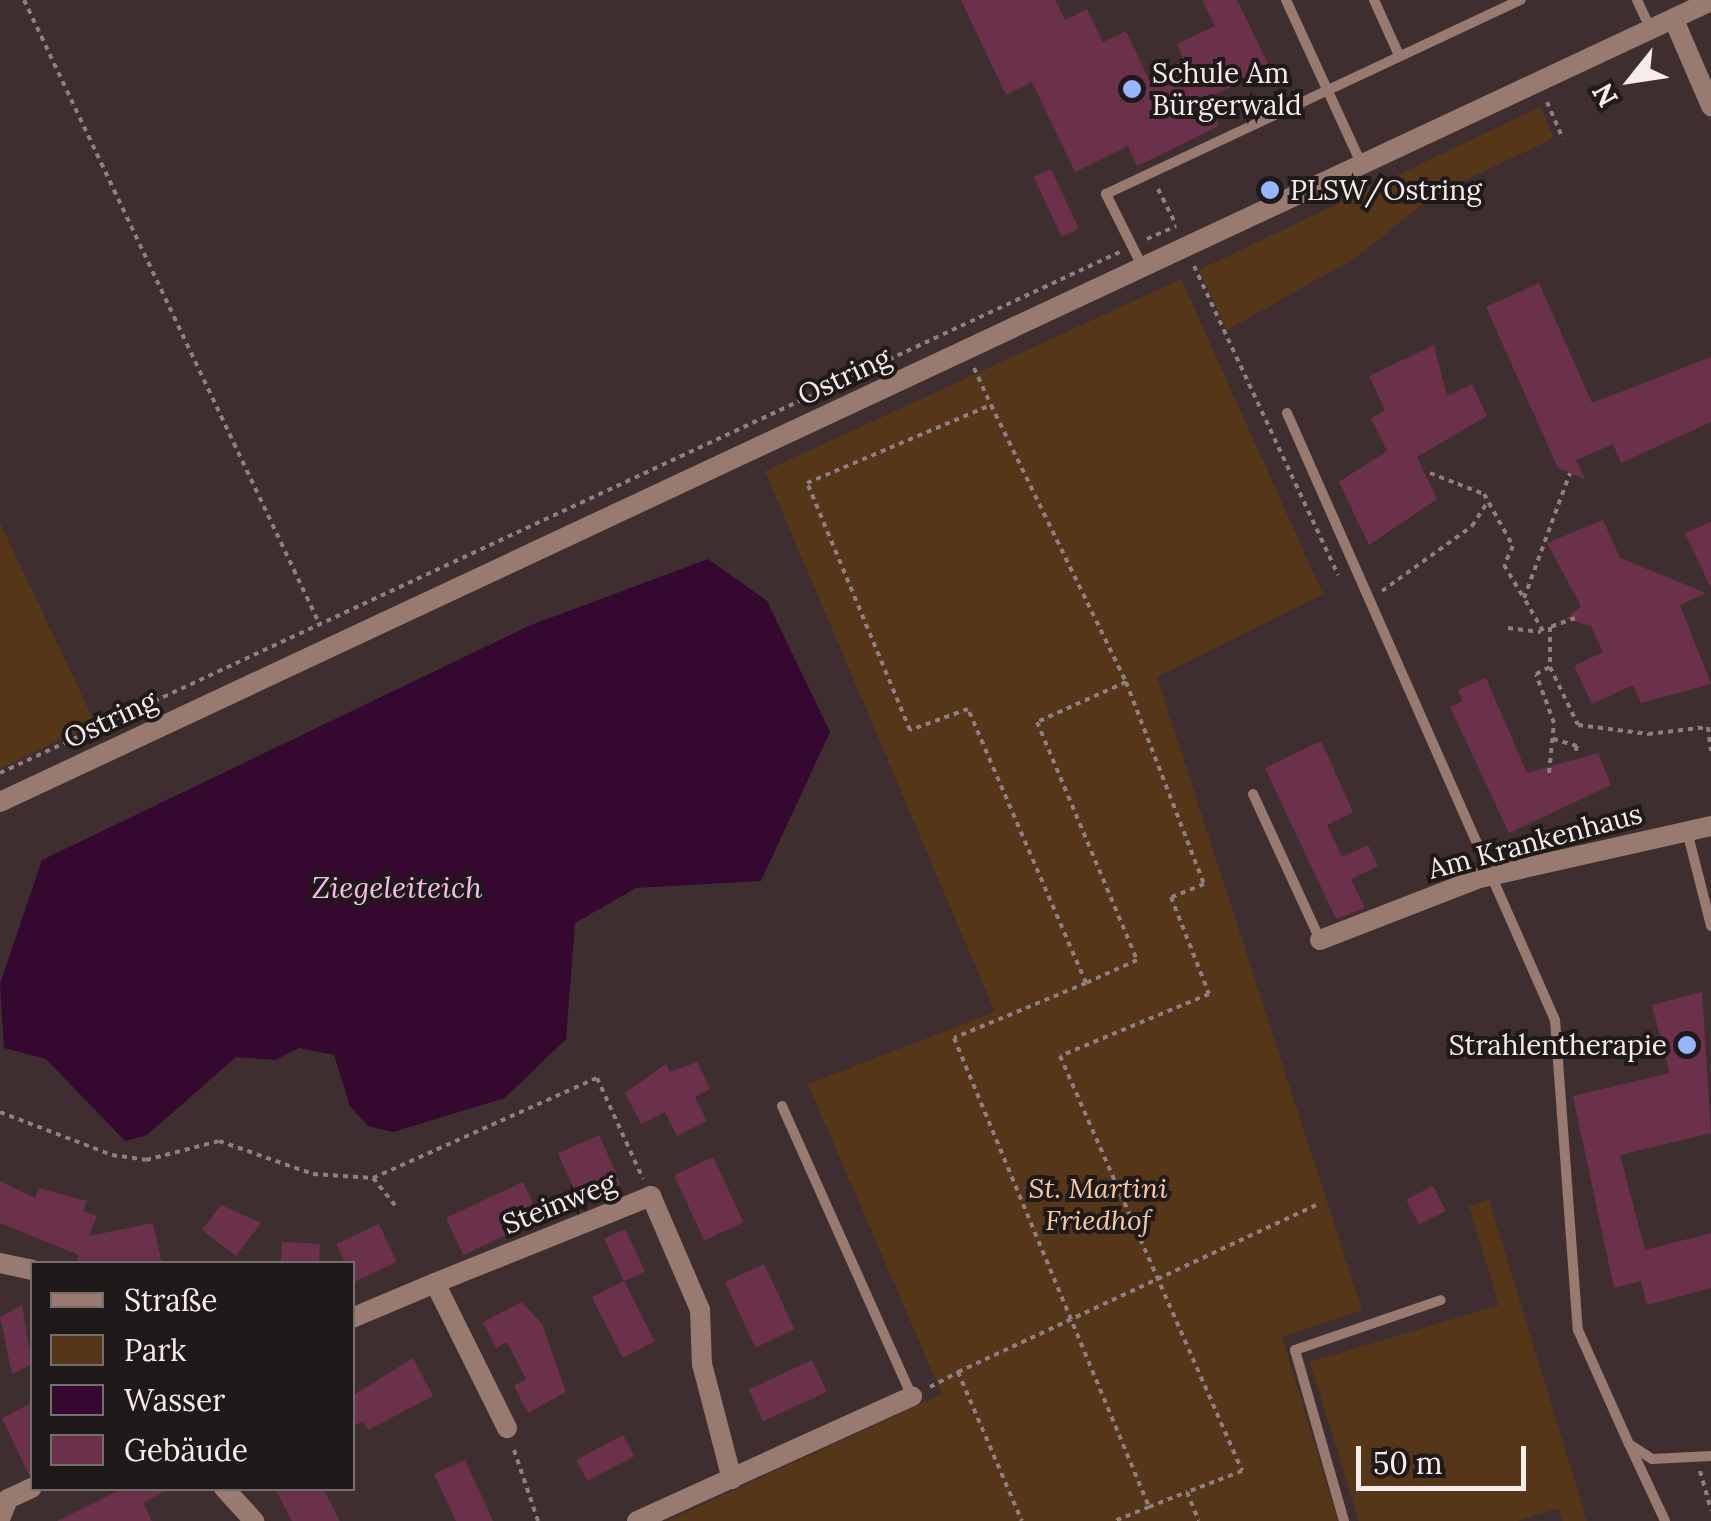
<!DOCTYPE html>
<meta charset="utf-8">
<style>
body{margin:0}
#map{position:relative;width:1711px;height:1521px;overflow:hidden;background:#3f2e2f;font-family:Lora,serif}
div>[style]{position:absolute}
.green>*{inset:0;background:#563618}
.water>*{inset:0;background:#350830}
.building>*{inset:0;background:#6c314a;transform-origin:0 0}
.path>*{height:4px;margin-top:-2px;transform-origin:0;background:repeating-linear-gradient(90deg,#8e8080 0 5px,transparent 0 10px)}
.lane>*{height:10px;margin:-5px;padding:0 5px;transform-origin:5px;border-radius:5px;background:#987a71}
.street>*{height:20px;margin:-10px;padding:0 10px;transform-origin:10px;border-radius:10px;background:#987a71}
.dots>*{width:28px;height:28px;translate:-50% -50%;box-sizing:border-box;border:5px solid #201919;border-radius:50%}
span{translate:-50% -50%;white-space:nowrap;text-align:center;line-height:1.15;-webkit-text-stroke:8px #201919;paint-order:stroke}
.poi-label{font-size:28px;color:#f7ecec}
.left{translate:0 -50%;text-align:left}
.right{translate:-100% -50%;text-align:right}
.street-label{font-size:28px;color:#f7ecec}
.park-label{font-size:28px;color:#f6c8a3;font-style:italic}
.water-label{font-size:30px;color:#f8bbed;font-style:italic}
.legend{position:absolute;left:30px;top:1261px;width:325px;height:230px;box-sizing:border-box;background:#201919;border:2px solid #766d6d;margin:0;padding:12px 18px;list-style:none;font-size:30px;color:#f7ecec}
.legend li{display:flex;align-items:center;gap:20px;height:50px}
.legend b{width:50px;border:2px solid #766d6d}
.north{position:absolute;left:1581px;top:30px;width:100px;height:100px;-webkit-text-stroke:8px #201919;paint-order:stroke;rotate:240deg;font-size:28px;font-weight:700;line-height:40px;text-align:center;color:#f7ecec}
.north::after{content:'';display:block;margin:auto;width:35px;height:45px;background:#f7ecec;clip-path:polygon(50% 0,100% 100%,50% 72%,0 100%)}
.scale{position:absolute;left:1356px;top:1446px;width:170px;height:45px;box-sizing:border-box;border:5px solid #f7ecec;border-top:0;padding-left:12px;font-size:30px;line-height:35px;white-space:nowrap;color:#f7ecec;-webkit-text-stroke:8px #201919;paint-order:stroke}
</style>
<div id="map">
<div class="green">
<div style="clip-path:polygon(1540px 107px,1554px 138px,1434px 195px,1355px 258px,1227px 330px,1199px 270px)"></div>
<div style="clip-path:polygon(1181px 279px,1323px 594px,1157px 677px,1362px 1310px,1282px 1337px,1338px 1521px,667px 1521px,942px 1394px,808px 1084px,995px 1012px,765px 471px)"></div>
<div style="clip-path:polygon(0 523px,95px 723px,0 769px)"></div>
<div style="clip-path:polygon(1489px 1200px,1587px 1521px,1563px 1521px,1559px 1508px,1518px 1521px,1359px 1521px,1310px 1362px,1499px 1305px,1469px 1206px)"></div>
</div>
<div class="water">
<div style="clip-path:polygon(708px 559px,767px 601px,830px 732px,761px 881px,636px 888px,575px 923px,566px 1039px,505px 1098px,393px 1132px,368px 1126px,350px 1106px,334px 1055px,299px 1048px,275px 1060px,236px 1057px,147px 1135px,125px 1141px,46px 1059px,4px 1048px,0 984px,42px 860px,531px 625px)"></div>
</div>
<div class="building">
<div style="clip-path:polygon(961px 0,1055px 0,1065px 20px,1087px 9px,1103px 42px,1126px 31px,1149px 80px,1185px 63px,1177px 44px,1215px 26px,1202px 0,1237px 0,1270px 68px,1206px 99px,1219px 126px,1137px 166px,1128px 146px,1075px 172px,1032px 82px,1006px 95px)"></div>
<div style="left:1051px;top:169px;width:66px;height:19px;rotate:65deg"></div>
<div style="clip-path:polygon(1539px 283px,1592px 403px,1711px 357px,1711px 422px,1621px 463px,1613px 444px,1576px 460px,1585px 479px,1558px 468px,1486px 307px)"></div>
<div style="clip-path:polygon(1434px 345px,1447px 396px,1472px 384px,1487px 416px,1417px 457px,1437px 499px,1369px 545px,1339px 482px,1387px 451px,1371px 418px,1385px 410px,1369px 376px)"></div>
<div style="clip-path:polygon(1603px 520px,1620px 558px,1706px 593px,1680px 605px,1711px 684px,1641px 703px,1633px 685px,1592px 704px,1574px 666px,1603px 652px,1591px 626px,1566px 619px,1581px 606px,1547px 543px)"></div>
<div style="clip-path:polygon(1711px 522px,1711px 588px,1685px 533px)"></div>
<div style="clip-path:polygon(1486px 678px,1527px 773px,1598px 753px,1611px 785px,1509px 833px,1450px 707px,1463px 701px,1458px 690px)"></div>
<div style="clip-path:polygon(1321px 741px,1353px 812px,1327px 825px,1342px 857px,1368px 845px,1378px 866px,1351px 879px,1365px 908px,1336px 919px,1265px 768px)"></div>
<div style="clip-path:polygon(1702px 992px,1711px 1133px,1620px 1155px,1645px 1250px,1711px 1233px,1711px 1288px,1647px 1305px,1641px 1281px,1614px 1288px,1573px 1096px,1670px 1073px,1652px 1005px)"></div>
<div style="clip-path:polygon(697px 1062px,710px 1089px,695px 1097px,707px 1121px,677px 1136px,665px 1112px,641px 1124px,625px 1093px,666px 1064px,670px 1072px)"></div>
<div style="left:599px;top:1135px;width:54px;height:45px;rotate:66deg"></div>
<div style="left:713px;top:1157px;width:72px;height:43px;rotate:65deg"></div>
<div style="clip-path:polygon(0 1181px,35px 1198px,39px 1188px,87px 1201px,83px 1211px,97px 1216px,89px 1236px,153px 1223px,162px 1264px,76px 1264px,79px 1255px,0 1223px)"></div>
<div style="left:523px;top:1182px;width:41px;height:85px;rotate:65deg"></div>
<div style="left:1433px;top:1186px;width:28px;height:30px;rotate:63deg"></div>
<div style="clip-path:polygon(221px 1205px,261px 1223px,236px 1256px,202px 1230px)"></div>
<div style="left:379px;top:1224px;width:42px;height:47px;rotate:65deg"></div>
<div style="left:625px;top:1229px;width:47px;height:23px;rotate:65deg"></div>
<div style="left:282px;top:1242px;width:38px;height:22px;rotate:3deg"></div>
<div style="left:764px;top:1264px;width:72px;height:43px;rotate:65deg"></div>
<div style="left:624px;top:1281px;width:68px;height:36px;rotate:63deg"></div>
<div style="clip-path:polygon(522px 1302px,542px 1324px,566px 1392px,528px 1413px,514px 1386px,526px 1379px,507px 1342px,496px 1348px,483px 1322px)"></div>
<div style="clip-path:polygon(22px 1305px,32px 1364px,12px 1374px,0 1317px)"></div>
<div style="clip-path:polygon(413px 1358px,433px 1396px,368px 1430px,363px 1421px,352px 1427px,352px 1396px)"></div>
<div style="left:812px;top:1360px;width:35px;height:70px;rotate:65deg"></div>
<div style="clip-path:polygon(32px 1403px,32px 1474px,29px 1475px,2px 1418px)"></div>
<div style="left:623px;top:1435px;width:24px;height:53px;rotate:62deg"></div>
<div style="clip-path:polygon(465px 1460px,493px 1521px,456px 1521px,434px 1474px)"></div>
<div style="clip-path:polygon(124px 1488px,172px 1488px,143px 1503px,152px 1521px,57px 1521px)"></div>
<div style="clip-path:polygon(275px 1488px,323px 1488px,340px 1521px,292px 1521px)"></div>
</div>
<div class="path">
<div style="left:24px;top:0;width:689px;rotate:64.66deg"></div>
<div style="left:1547px;top:102px;width:40px;rotate:66.6deg"></div>
<div style="left:1158px;top:189px;width:40px;rotate:63.4deg"></div>
<div style="left:1147px;top:239px;width:32px;rotate:-24deg"></div>
<div style="left:1194px;top:266px;width:341px;rotate:65deg"></div>
<div style="left:974px;top:368px;width:41px;rotate:65.3deg"></div>
<div style="left:1430px;top:473px;width:58px;rotate:21.3deg"></div>
<div style="left:1484px;top:494px;width:60px;rotate:60.9deg"></div>
<div style="left:1513px;top:546px;width:21px;rotate:115deg"></div>
<div style="left:1504px;top:565px;width:39px;rotate:59deg"></div>
<div style="left:1382px;top:591px;width:111px;rotate:-35.8deg"></div>
<div style="left:1472px;top:526px;width:30px;rotate:-57deg"></div>
<div style="left:1575px;top:618px;width:27px;rotate:160deg"></div>
<div style="left:1550px;top:627px;width:40px;rotate:90deg"></div>
<div style="left:1550px;top:667px;width:64px;rotate:64.2deg"></div>
<div style="left:1578px;top:725px;width:71px;rotate:7.3deg"></div>
<div style="left:1648px;top:734px;width:60px;rotate:-6.7deg"></div>
<div style="left:1708px;top:727px;width:24px;rotate:83deg"></div>
<div style="left:1508px;top:628px;width:33px;rotate:7deg"></div>
<div style="left:1543px;top:631px;width:38px;rotate:-120deg"></div>
<div style="left:1524px;top:598px;width:133px;rotate:-69.8deg"></div>
<div style="left:1126px;top:682px;width:217px;rotate:68.9deg"></div>
<div style="left:1204px;top:884px;width:35px;rotate:158deg"></div>
<div style="left:1171px;top:897px;width:104px;rotate:68.6deg"></div>
<div style="left:1209px;top:994px;width:161px;rotate:157.4deg"></div>
<div style="left:1060px;top:1056px;width:453px;rotate:66.3deg"></div>
<div style="left:1242px;top:1471px;width:59px;rotate:159.1deg"></div>
<div style="left:1187px;top:1492px;width:31px;rotate:68deg"></div>
<div style="left:1553px;top:739px;width:25px;rotate:16deg"></div>
<div style="left:1577px;top:746px;width:9px;rotate:108deg"></div>
<div style="left:0;top:773px;width:1235px;rotate:-24.95deg"></div>
<div style="left:1549px;top:773px;width:50px;rotate:-84.3deg"></div>
<div style="left:1554px;top:723px;width:52px;rotate:-110.2deg"></div>
<div style="left:1536px;top:674px;width:16px;rotate:-27deg"></div>
<div style="left:1086px;top:983px;width:298px;rotate:-113.3deg"></div>
<div style="left:968px;top:709px;width:62px;rotate:160.1deg"></div>
<div style="left:910px;top:730px;width:268px;rotate:-112.6deg"></div>
<div style="left:807px;top:483px;width:200px;rotate:-23deg"></div>
<div style="left:991px;top:405px;width:308px;rotate:64deg"></div>
<div style="left:1126px;top:682px;width:98px;rotate:155.8deg"></div>
<div style="left:1037px;top:722px;width:258px;rotate:67.2deg"></div>
<div style="left:1137px;top:960px;width:56px;rotate:155.7deg"></div>
<div style="left:1086px;top:983px;width:143px;rotate:157.4deg"></div>
<div style="left:954px;top:1038px;width:508px;rotate:67.42deg"></div>
<div style="left:1149px;top:1507px;width:37px;rotate:158deg"></div>
<div style="left:0;top:1112px;width:120px;rotate:21deg"></div>
<div style="left:112px;top:1155px;width:34px;rotate:8deg"></div>
<div style="left:146px;top:1160px;width:75px;rotate:-14.6deg"></div>
<div style="left:219px;top:1141px;width:100px;rotate:19.3deg"></div>
<div style="left:313px;top:1174px;width:60px;rotate:3.8deg"></div>
<div style="left:373px;top:1178px;width:245px;rotate:-24.1deg"></div>
<div style="left:597px;top:1078px;width:111px;rotate:65.5deg"></div>
<div style="left:373px;top:1178px;width:35px;rotate:51deg"></div>
<div style="left:958px;top:1372px;width:395px;rotate:-25deg"></div>
<div style="left:930px;top:1387px;width:32px;rotate:-28deg"></div>
<div style="left:958px;top:1372px;width:162px;rotate:66.8deg"></div>
<div style="left:514px;top:1450px;width:75px;rotate:71.3deg"></div>
<div style="left:1700px;top:1471px;width:41px;rotate:74.2deg"></div>
<div style="left:1149px;top:1507px;width:41px;rotate:-21.5deg"></div>
</div>
<div class="lane">
<div style="left:1286px;top:0;width:182px;rotate:65.3deg"></div>
<div style="left:1374px;top:0;width:58px;rotate:65.6deg"></div>
<div style="left:1637px;top:0;width:33px;rotate:65deg"></div>
<div style="left:1143px;top:268px;width:83px;rotate:-116.6deg"></div>
<div style="left:1106px;top:194px;width:458px;rotate:-25.1deg"></div>
<div style="left:1287px;top:413px;width:664px;rotate:66.18deg"></div>
<div style="left:1555px;top:1020px;width:311px;rotate:85.8deg"></div>
<div style="left:1578px;top:1330px;width:125px;rotate:65.9deg"></div>
<div style="left:1629px;top:1444px;width:27px;rotate:33deg"></div>
<div style="left:1652px;top:1459px;width:59px;rotate:-2.9deg"></div>
<div style="left:1253px;top:794px;width:161px;rotate:65.3deg"></div>
<div style="left:1687px;top:831px;width:98px;rotate:75.8deg"></div>
<div style="left:782px;top:1106px;width:318px;rotate:65.9deg"></div>
<div style="left:1629px;top:1444px;width:85px;rotate:64.9deg"></div>
<div style="left:1344px;top:1521px;width:178px;rotate:-106deg"></div>
<div style="left:1295px;top:1350px;width:154px;rotate:-18.9deg"></div>
</div>
<div class="street">
<div style="left:1674px;top:20px;width:94px;rotate:66.7deg"></div>
<div style="left:0;top:802px;width:1889px;rotate:-25.09deg"></div>
<div style="left:1320px;top:940px;width:172px;rotate:-21.2deg"></div>
<div style="left:1480px;top:878px;width:237px;rotate:-12.7deg"></div>
<div style="left:0;top:1263px;width:33px;rotate:12deg"></div>
<div style="left:435px;top:1283px;width:233px;rotate:-21.9deg"></div>
<div style="left:651px;top:1196px;width:124px;rotate:66.7deg"></div>
<div style="left:700px;top:1310px;width:54px;rotate:87.9deg"></div>
<div style="left:702px;top:1364px;width:119px;rotate:75.4deg"></div>
<div style="left:352px;top:1318px;width:90px;rotate:-22.9deg"></div>
<div style="left:435px;top:1283px;width:162px;rotate:63.6deg"></div>
<div style="left:224px;top:1488px;width:45px;rotate:47.7deg"></div>
<div style="left:0;top:1519px;width:22px;rotate:-68deg"></div>
<div style="left:8px;top:1499px;width:26px;rotate:-25deg"></div>
<div style="left:637px;top:1521px;width:302px;rotate:-24.4deg"></div>
</div>
<div class="dots">
<div style="left:1132px;top:89px;background:#97b6fd"></div>
<div style="left:1270px;top:190px;background:#97b6fd"></div>
<div style="left:1687px;top:1045px;background:#97b6fd"></div>
</div>
<div class="poi-label">
<span class="left" style="left:1152px;top:89px">Schule Am<br>Bürgerwald</span>
<span class="left" style="left:1290px;top:190px">PLSW/Ostring</span>
<span class="right" style="left:1667px;top:1045px">Strahlentherapie</span>
</div>
<div class="street-label">
<span style="left:844px;top:376px;rotate:-25deg">Ostring</span>
<span style="left:110px;top:719px;rotate:-25deg">Ostring</span>
<span style="left:1535px;top:841px;rotate:-15deg">Am Krankenhaus</span>
<span style="left:559px;top:1203px;rotate:-22deg">Steinweg</span>
</div>
<div class="park-label">
<span style="left:1098px;top:1204px">St. Martini<br>Friedhof</span>
</div>
<div class="water-label">
<span style="left:397px;top:887px">Ziegeleiteich</span>
</div>
<ul class="legend">
<li><b style="height:12px;background:#987a71"></b>Straße</li>
<li><b style="height:28px;background:#563618"></b>Park</li>
<li><b style="height:28px;background:#350830"></b>Wasser</li>
<li><b style="height:28px;background:#6c314a"></b>Gebäude</li>
</ul>
<div class="north">N</div>
<div class="scale">50 m</div>
</div>
